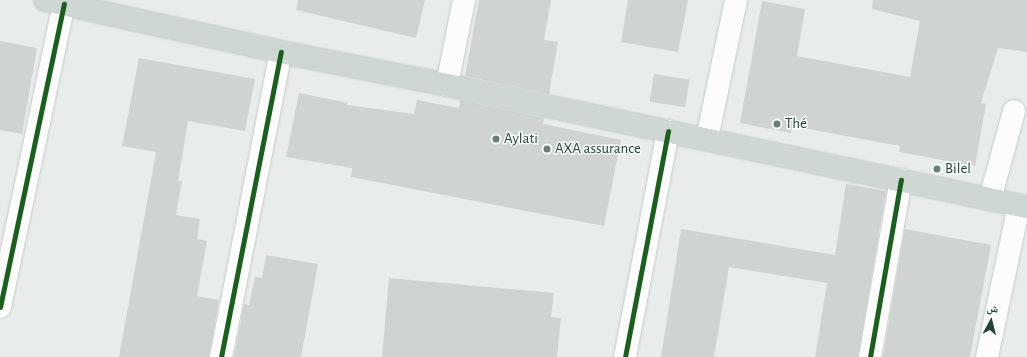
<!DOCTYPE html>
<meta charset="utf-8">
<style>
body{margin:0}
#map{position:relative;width:1027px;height:357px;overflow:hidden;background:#e8edeb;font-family:"Alegreya Sans","Noto Naskh Arabic",sans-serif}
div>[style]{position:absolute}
.building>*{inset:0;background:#cfd4d2;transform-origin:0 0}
.roads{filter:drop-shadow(0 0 1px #c5cac8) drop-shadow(0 0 1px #c5cac8)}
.minor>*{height:22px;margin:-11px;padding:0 11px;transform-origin:11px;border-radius:11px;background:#fcfcfc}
.major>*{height:22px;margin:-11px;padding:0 11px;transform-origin:11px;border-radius:11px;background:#cfd7d5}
.cycleway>*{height:5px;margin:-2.5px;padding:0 2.5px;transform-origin:2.5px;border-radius:2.5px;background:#1b5e20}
.dots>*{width:11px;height:11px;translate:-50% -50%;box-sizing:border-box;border:2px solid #f7fbf9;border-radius:50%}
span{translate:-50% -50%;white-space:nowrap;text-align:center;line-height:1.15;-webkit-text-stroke:3px #f7fbf9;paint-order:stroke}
.poi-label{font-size:15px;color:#24423a}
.left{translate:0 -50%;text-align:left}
.north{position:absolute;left:971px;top:301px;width:40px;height:40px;-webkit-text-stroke:3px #f7fbf9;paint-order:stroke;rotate:7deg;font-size:11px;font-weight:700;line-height:16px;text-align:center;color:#24423a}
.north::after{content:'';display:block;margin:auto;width:14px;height:18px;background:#24423a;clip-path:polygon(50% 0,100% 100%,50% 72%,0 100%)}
</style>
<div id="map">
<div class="building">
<div style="clip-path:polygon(298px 0,425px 0,416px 38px,296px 10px)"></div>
<div style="clip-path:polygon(479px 0,551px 0,544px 40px,558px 42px,549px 94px,465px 76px)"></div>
<div style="clip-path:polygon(628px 0,688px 0,678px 52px,621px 42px)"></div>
<div style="clip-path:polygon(873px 0,1027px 0,1027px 52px,998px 48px,981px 103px,986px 104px,975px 166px,899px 152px,900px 146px,792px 126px,791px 133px,740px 123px,762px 1px,805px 9px,797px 56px,910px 77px,920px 21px,872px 9px)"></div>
<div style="clip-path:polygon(0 41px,37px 48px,22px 134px,0 130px)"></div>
<div style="clip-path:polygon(139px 58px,255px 79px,245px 131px,188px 121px,178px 181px,182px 181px,176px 215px,200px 219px,197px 239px,207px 241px,197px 296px,219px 300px,209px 357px,119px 357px,156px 152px,122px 146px)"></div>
<div style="left:654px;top:74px;width:36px;height:28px;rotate:9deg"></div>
<div style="clip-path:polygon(299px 93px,348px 103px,347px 105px,414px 114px,417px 100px,459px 108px,460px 100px,544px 118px,543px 124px,621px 140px,604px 226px,351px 177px,352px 168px,286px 157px)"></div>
<div style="clip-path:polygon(846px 184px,886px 191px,858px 357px,815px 357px,827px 283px,729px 267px,714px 357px,661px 357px,681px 229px,835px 255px)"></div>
<div style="clip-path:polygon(905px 229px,991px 245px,970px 357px,883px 357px)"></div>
<div style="clip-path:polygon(266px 255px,318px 264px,301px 357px,234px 357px,244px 304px,249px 305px,255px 277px,262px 278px)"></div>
<div style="clip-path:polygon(389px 278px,554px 293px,551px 317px,561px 318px,557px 357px,382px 357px)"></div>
</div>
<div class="roads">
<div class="minor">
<div style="left:447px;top:85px;width:87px;rotate:-78.7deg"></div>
<div style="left:707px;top:139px;width:142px;rotate:-78.2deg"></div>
<div style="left:990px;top:199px;width:91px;rotate:-74.7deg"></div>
<div style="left:0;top:307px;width:310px;rotate:-78.1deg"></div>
<div style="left:221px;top:357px;width:311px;rotate:-78.9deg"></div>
<div style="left:625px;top:357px;width:230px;rotate:-79.2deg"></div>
<div style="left:870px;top:357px;width:180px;rotate:-80.1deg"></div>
<div style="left:987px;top:357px;width:155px;rotate:-78.1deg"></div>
</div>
<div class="major">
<div style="left:45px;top:0;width:242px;rotate:12.4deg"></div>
<div style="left:281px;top:52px;width:169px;rotate:11.2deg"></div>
<div style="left:447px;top:85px;width:593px;rotate:11.88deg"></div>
</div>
</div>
<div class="cycleway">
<div style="left:0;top:307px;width:310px;rotate:-78.1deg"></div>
<div style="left:221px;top:357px;width:311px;rotate:-78.9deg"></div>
<div style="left:625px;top:357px;width:230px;rotate:-79.2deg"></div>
<div style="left:870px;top:357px;width:180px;rotate:-80.1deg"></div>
</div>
<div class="dots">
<div style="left:777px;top:124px;background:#697e78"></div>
<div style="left:496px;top:139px;background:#697e78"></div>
<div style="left:547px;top:149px;background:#697e78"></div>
<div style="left:937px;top:169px;background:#697e78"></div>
</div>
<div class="poi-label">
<span class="left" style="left:785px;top:124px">Thé</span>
<span class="left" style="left:504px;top:139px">Aylati</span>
<span class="left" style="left:555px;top:149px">AXA assurance</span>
<span class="left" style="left:945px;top:169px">Bilel</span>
</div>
<div class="north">ش</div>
</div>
